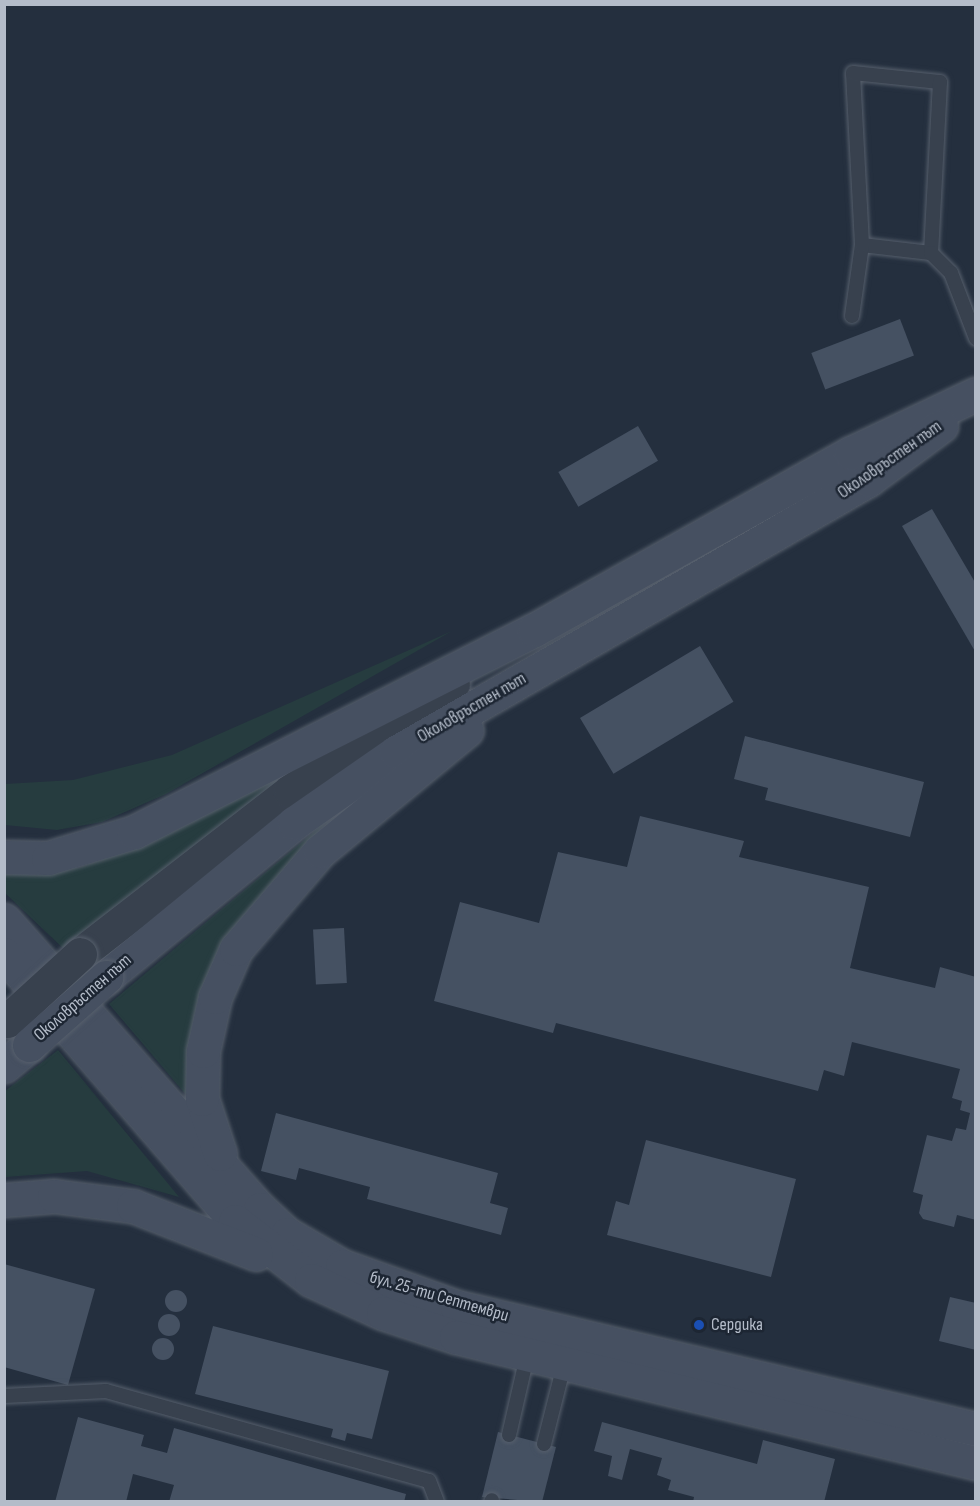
<!DOCTYPE html>
<meta charset="utf-8">
<style>
body{margin:0}
#map{position:relative;width:980px;height:1506px;overflow:hidden;background:#242f3e;font-family:"Sofia Sans Condensed",sans-serif}
div>[style]{position:absolute}
.green>*{inset:0;background:#263c3f}
.building>*{inset:0;background:#455162;transform-origin:0 0}
.round{border-radius:50%}
.roads{filter:drop-shadow(0 0 2px #565f6c) drop-shadow(0 0 2px #565f6c)}
.service>*{height:14px;margin:-7px;padding:0 7px;transform-origin:7px;border-radius:7px;background:#38414e}
.tertiary>*{height:33px;margin:-16.5px;padding:0 16.5px;transform-origin:16.5px;border-radius:16.5px;background:#38414e}
.secondary>*{height:33px;margin:-16.5px;padding:0 16.5px;transform-origin:16.5px;border-radius:16.5px;background:#465061}
.bridges{filter:drop-shadow(0 0 2px #565f6c) drop-shadow(0 0 2px #565f6c)}
.tertiary-bridge>*{height:33px;margin:-16.5px;padding:0 16.5px;transform-origin:16.5px;border-radius:16.5px;background:#38414e}
.secondary-bridge>*{height:33px;margin:-16.5px;padding:0 16.5px;transform-origin:16.5px;border-radius:16.5px;background:#465061}
.dots>*{width:16px;height:16px;translate:-50% -50%;box-sizing:border-box;border:3px solid #1d2633;border-radius:50%}
span{translate:-50% -50%;white-space:nowrap;text-align:center;line-height:1.15;-webkit-text-stroke:5px #1d2633;paint-order:stroke}
.street-label{font-size:18px;color:#b4bcc9}
.poi-label{font-size:18px;color:#b4bcc9}
.left{translate:0 -50%;text-align:left}
.frame{position:absolute;inset:0;border:6px solid #b4bcc9;pointer-events:none}
</style>
<div id="map">
<div class="green">
<div style="clip-path:polygon(452px 631px,166px 794px,102px 822px,57px 830px,5px 825px,5px 784px,73px 780px,172px 755px)"></div>
<div style="clip-path:polygon(315px 754px,67px 952px,5px 893px,4px 869px,78px 868px,132px 848px)"></div>
<div style="clip-path:polygon(330px 818px,240px 925px,193px 1103px,109px 1004px)"></div>
<div style="clip-path:polygon(58px 1050px,179px 1197px,87px 1171px,5px 1177px,5px 1091px)"></div>
</div>
<div class="building">
<div style="left:900px;top:319px;width:39px;height:95px;rotate:69deg"></div>
<div style="left:638px;top:426px;width:40px;height:92px;rotate:60deg"></div>
<div style="clip-path:polygon(932px 509px,976px 584px,976px 653px,902px 526px)"></div>
<div style="left:700px;top:646px;width:65px;height:140px;rotate:59deg"></div>
<div style="clip-path:polygon(745px 736px,924px 782px,910px 837px,765px 800px,768px 788px,734px 779px)"></div>
<div style="clip-path:polygon(640px 816px,744px 841px,739px 857px,869px 887px,850px 968px,935px 988px,940px 967px,976px 977px,976px 1220px,957px 1215px,954px 1227px,923px 1219px,919px 1213px,923px 1195px,913px 1192px,927px 1135px,952px 1141px,956px 1128px,966px 1130px,970px 1113px,960px 1110px,962px 1101px,952px 1098px,960px 1069px,852px 1042px,844px 1076px,824px 1070px,818px 1091px,556px 1023px,553px 1033px,434px 1001px,460px 902px,539px 923px,558px 852px,627px 867px)"></div>
<div style="left:344px;top:928px;width:55px;height:31px;rotate:87deg"></div>
<div style="clip-path:polygon(276px 1113px,498px 1173px,490px 1203px,508px 1208px,501px 1235px,367px 1199px,370px 1187px,299px 1168px,296px 1180px,261px 1171px)"></div>
<div style="clip-path:polygon(646px 1140px,796px 1179px,771px 1277px,607px 1235px,616px 1201px,629px 1205px)"></div>
<div style="clip-path:polygon(4px 1264px,95px 1289px,68px 1385px,4px 1367px)"></div>
<div class="round" style="left:165px;top:1290px;width:22px;height:22px"></div>
<div style="clip-path:polygon(950px 1297px,976px 1303px,976px 1350px,939px 1341px)"></div>
<div class="round" style="left:158px;top:1314px;width:22px;height:22px"></div>
<div style="clip-path:polygon(213px 1326px,389px 1371px,372px 1439px,347px 1433px,345px 1441px,331px 1437px,333px 1429px,195px 1394px)"></div>
<div class="round" style="left:152px;top:1338px;width:22px;height:22px"></div>
<div style="clip-path:polygon(78px 1417px,144px 1435px,141px 1446px,167px 1453px,174px 1428px,406px 1494px,404px 1502px,169px 1502px,174px 1485px,133px 1474px,126px 1502px,55px 1502px)"></div>
<div style="clip-path:polygon(602px 1422px,757px 1464px,763px 1440px,835px 1459px,824px 1502px,693px 1502px,694px 1497px,668px 1490px,671px 1480px,657px 1475px,662px 1458px,630px 1449px,622px 1480px,608px 1476px,612px 1456px,594px 1451px)"></div>
<div style="clip-path:polygon(498px 1432px,556px 1447px,542px 1502px,482px 1497px)"></div>
</div>
<div class="roads">
<div class="service">
<div style="left:862px;top:245px;width:69px;rotate:6.6deg"></div>
<div style="left:852px;top:316px;width:72px;rotate:-82deg"></div>
<div style="left:862px;top:245px;width:172px;rotate:-93deg"></div>
<div style="left:853px;top:73px;width:87px;rotate:5.9deg"></div>
<div style="left:940px;top:82px;width:171px;rotate:93deg"></div>
<div style="left:931px;top:253px;width:28px;rotate:45deg"></div>
<div style="left:951px;top:273px;width:70px;rotate:69deg"></div>
<div style="left:4px;top:1396px;width:102px;rotate:-2.8deg"></div>
<div style="left:106px;top:1391px;width:335px;rotate:15.6deg"></div>
<div style="left:429px;top:1481px;width:22px;rotate:69deg"></div>
<div style="left:509px;top:1435px;width:85px;rotate:-77.1deg"></div>
<div style="left:544px;top:1444px;width:86px;rotate:-75.8deg"></div>
<div style="left:491px;top:1502px;width:2px;rotate:-63deg"></div>
</div>
<div class="tertiary">
<div style="left:80px;top:954px;width:266px;rotate:-37.8deg"></div>
<div style="left:290px;top:791px;width:195px;rotate:-33.3deg"></div>
</div>
<div class="secondary">
<div style="left:4px;top:857px;width:44px;rotate:1.3deg"></div>
<div style="left:48px;top:858px;width:90px;rotate:-16.8deg"></div>
<div style="left:134px;top:832px;width:448px;rotate:-26.8deg"></div>
<div style="left:534px;top:630px;width:363px;rotate:-29.2deg"></div>
<div style="left:851px;top:453px;width:138px;rotate:-25.3deg"></div>
<div style="left:4px;top:920px;width:386px;rotate:48.5deg"></div>
<div style="left:260px;top:1209px;width:37px;rotate:43deg"></div>
<div style="left:287px;top:1234px;width:64px;rotate:30.2deg"></div>
<div style="left:342px;top:1266px;width:122px;rotate:19.6deg"></div>
<div style="left:457px;top:1307px;width:533px;rotate:13.23deg"></div>
<div style="left:4px;top:954px;width:353px;rotate:49.1deg"></div>
<div style="left:235px;top:1221px;width:96px;rotate:37.8deg"></div>
<div style="left:311px;top:1280px;width:79px;rotate:24.6deg"></div>
<div style="left:383px;top:1313px;width:77px;rotate:18.2deg"></div>
<div style="left:456px;top:1337px;width:535px;rotate:13.62deg"></div>
<div style="left:106px;top:977px;width:243px;rotate:-39.3deg"></div>
<div style="left:294px;top:823px;width:124px;rotate:-34.8deg"></div>
<div style="left:396px;top:752px;width:545px;rotate:-29.95deg"></div>
<div style="left:868px;top:480px;width:91px;rotate:-36.5deg"></div>
<div style="left:4px;top:1066px;width:33px;rotate:-40deg"></div>
<div style="left:220px;top:1154px;width:58px;rotate:-108.1deg"></div>
<div style="left:202px;top:1099px;width:48px;rotate:-88.8deg"></div>
<div style="left:203px;top:1051px;width:55px;rotate:-77.5deg"></div>
<div style="left:215px;top:997px;width:52px;rotate:-66.4deg"></div>
<div style="left:236px;top:949px;width:129px;rotate:-49.4deg"></div>
<div style="left:320px;top:851px;width:190px;rotate:-39.5deg"></div>
<div style="left:4px;top:1200px;width:50px;rotate:-4.6deg"></div>
<div style="left:54px;top:1196px;width:80px;rotate:7.2deg"></div>
<div style="left:133px;top:1206px;width:132px;rotate:21.3deg"></div>
</div>
</div>
<div class="bridges">
<div class="tertiary-bridge">
<div style="left:7px;top:1021px;width:99px;rotate:-42.5deg"></div>
</div>
<div class="secondary-bridge">
<div style="left:29px;top:1045px;width:103px;rotate:-41.4deg"></div>
</div>
</div>
<div class="dots">
<div style="left:699px;top:1325px;background:#1a4fb4"></div>
</div>
<div class="street-label">
<span style="left:890px;top:460px;rotate:-35deg">Околовръстен път</span>
<span style="left:472px;top:708px;rotate:-30deg">Околовръстен път</span>
<span style="left:83px;top:998px;rotate:-41deg">Околовръстен път</span>
<span style="left:439px;top:1297px;rotate:16deg">бул. 25-ти Септември</span>
</div>
<div class="poi-label">
<span class="left" style="left:711px;top:1325px">Сердика</span>
</div>
<div class="frame"></div>
</div>
